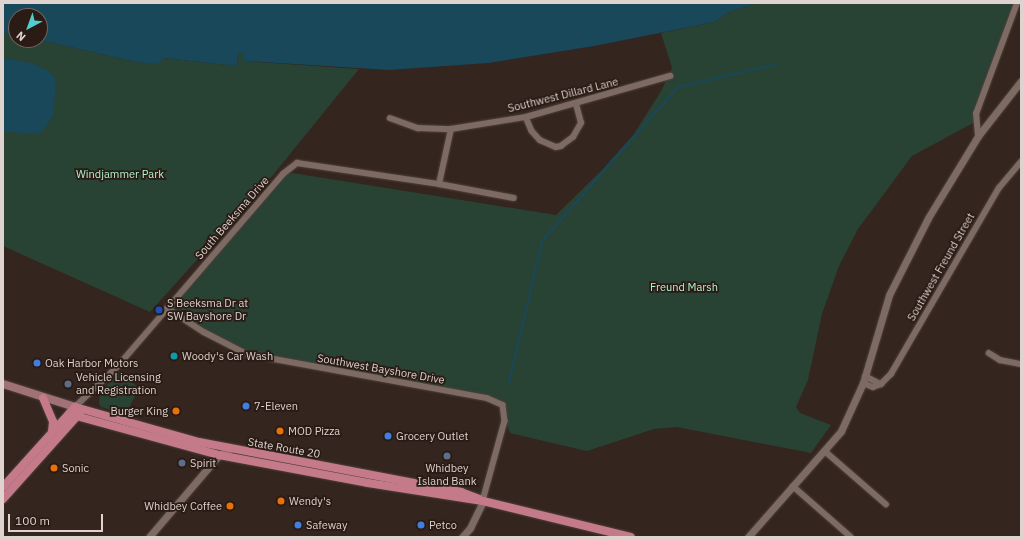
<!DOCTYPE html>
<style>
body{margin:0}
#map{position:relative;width:1024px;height:540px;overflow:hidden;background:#34251e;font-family:"IBM Plex Sans",sans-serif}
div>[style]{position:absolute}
.green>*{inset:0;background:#284234}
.water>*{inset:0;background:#18485a}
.stream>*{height:2px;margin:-1px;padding:0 1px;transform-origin:1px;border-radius:1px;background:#18485a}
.roads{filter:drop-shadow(0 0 1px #4e403c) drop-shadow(0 0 1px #4e403c)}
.minor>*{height:5.5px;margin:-2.75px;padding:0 2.75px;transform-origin:2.75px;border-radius:2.75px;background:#7c6a63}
.tertiary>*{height:7px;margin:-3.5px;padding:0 3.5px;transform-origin:3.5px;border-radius:3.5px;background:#7c6a63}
.secondary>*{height:8px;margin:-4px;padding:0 4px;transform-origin:4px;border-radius:4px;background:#a07276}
.primary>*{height:8px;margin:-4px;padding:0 4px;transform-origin:4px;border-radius:4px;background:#c47a88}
.dots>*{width:11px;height:11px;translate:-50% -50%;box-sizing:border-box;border:2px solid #2a1b15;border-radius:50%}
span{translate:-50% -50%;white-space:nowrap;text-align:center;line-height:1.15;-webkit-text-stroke:3.5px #2a1b15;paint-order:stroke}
.street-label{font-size:11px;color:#ded3cf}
.park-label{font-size:11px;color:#aef6cf}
.poi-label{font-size:11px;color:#ded3cf}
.left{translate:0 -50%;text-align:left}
.right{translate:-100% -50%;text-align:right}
.frame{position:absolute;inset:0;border:4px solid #ded3cf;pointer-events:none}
.north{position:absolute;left:8px;top:8px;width:40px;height:40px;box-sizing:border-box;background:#2a1b15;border:1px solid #72655f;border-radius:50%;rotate:221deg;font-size:11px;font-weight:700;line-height:16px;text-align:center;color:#ded3cf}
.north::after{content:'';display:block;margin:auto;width:14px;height:18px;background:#51ccd1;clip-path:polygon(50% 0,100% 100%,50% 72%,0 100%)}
.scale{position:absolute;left:8px;top:514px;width:95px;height:18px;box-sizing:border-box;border:2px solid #ded3cf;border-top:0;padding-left:5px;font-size:12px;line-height:14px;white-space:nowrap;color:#ded3cf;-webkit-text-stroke:3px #2a1b15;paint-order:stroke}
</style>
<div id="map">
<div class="green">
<div style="clip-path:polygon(757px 3px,1017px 3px,975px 122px,912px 156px,858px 229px,839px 266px,822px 314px,808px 380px,796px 407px,800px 413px,831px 425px,811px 453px,677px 427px,654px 429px,587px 451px,552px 443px,510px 433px,505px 421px,505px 411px,495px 401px,247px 354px,167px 308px,286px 172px,556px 215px,602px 170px,634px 134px,661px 91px,672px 68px,661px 33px,714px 22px,729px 12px)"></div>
<div style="clip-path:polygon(3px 33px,16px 35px,16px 40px,40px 40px,136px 62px,164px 58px,237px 66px,238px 53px,244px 54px,244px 61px,359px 69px,273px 175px,150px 312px,3px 246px)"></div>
<div style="clip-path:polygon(119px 372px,139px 388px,126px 414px,101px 407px,99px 403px,100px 392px)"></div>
</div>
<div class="water">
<div style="clip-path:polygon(3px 3px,757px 3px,729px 12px,714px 22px,594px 46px,488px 63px,389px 70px,244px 61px,244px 54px,238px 53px,237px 66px,164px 58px,159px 64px,136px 62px,40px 40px,40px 16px,16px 16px,16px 35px,3px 33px)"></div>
<div style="clip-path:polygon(3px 58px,31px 63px,47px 70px,56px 79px,53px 116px,42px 132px,29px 134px,3px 131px)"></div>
</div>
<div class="stream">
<div style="left:509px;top:383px;width:146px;rotate:-76.9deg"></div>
<div style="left:542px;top:241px;width:205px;rotate:-48.6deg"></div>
<div style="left:678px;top:87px;width:102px;rotate:-13.1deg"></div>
</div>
<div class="roads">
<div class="minor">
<div style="left:526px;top:117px;width:15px;rotate:67deg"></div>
<div style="left:532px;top:131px;width:12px;rotate:48deg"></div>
<div style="left:540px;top:140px;width:17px;rotate:24deg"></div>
<div style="left:556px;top:147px;width:5px;rotate:-11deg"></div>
<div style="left:561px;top:146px;width:15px;rotate:-37deg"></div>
<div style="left:573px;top:137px;width:16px;rotate:-60deg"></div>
<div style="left:581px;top:123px;width:20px;rotate:-105deg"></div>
<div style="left:390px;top:118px;width:30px;rotate:20deg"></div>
<div style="left:418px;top:128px;width:33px;rotate:2deg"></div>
<div style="left:451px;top:129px;width:76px;rotate:-9.1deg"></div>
<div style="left:526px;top:117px;width:150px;rotate:-15.9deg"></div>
<div style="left:978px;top:136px;width:22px;rotate:-95deg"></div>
<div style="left:976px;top:114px;width:118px;rotate:-69.7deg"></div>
<div style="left:439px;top:184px;width:56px;rotate:-77.7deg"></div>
<div style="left:167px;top:308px;width:44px;rotate:33deg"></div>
<div style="left:204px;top:332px;width:48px;rotate:27.1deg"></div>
<div style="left:247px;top:354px;width:244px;rotate:10.4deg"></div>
<div style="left:487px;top:398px;width:17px;rotate:24deg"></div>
<div style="left:503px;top:405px;width:16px;rotate:83deg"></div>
<div style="left:505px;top:421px;width:83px;rotate:105.4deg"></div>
<div style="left:989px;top:353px;width:13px;rotate:32deg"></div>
<div style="left:1000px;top:360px;width:21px;rotate:11deg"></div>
<div style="left:865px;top:376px;width:18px;rotate:27deg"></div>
<div style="left:863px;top:383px;width:11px;rotate:22deg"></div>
<div style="left:873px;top:387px;width:9px;rotate:-21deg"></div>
<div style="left:881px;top:384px;width:14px;rotate:-45deg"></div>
<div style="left:891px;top:374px;width:215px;rotate:-59.9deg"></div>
<div style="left:999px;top:188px;width:34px;rotate:-50deg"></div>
<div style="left:75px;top:407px;width:59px;rotate:-43.6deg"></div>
<div style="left:118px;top:366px;width:253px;rotate:-49.3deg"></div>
<div style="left:283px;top:174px;width:18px;rotate:-38deg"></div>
<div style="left:297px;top:163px;width:144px;rotate:8.4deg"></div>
<div style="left:439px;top:184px;width:76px;rotate:10.6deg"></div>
<div style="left:825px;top:451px;width:81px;rotate:41deg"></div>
<div style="left:793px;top:486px;width:77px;rotate:41.3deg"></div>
</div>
<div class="tertiary">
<div style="left:149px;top:537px;width:108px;rotate:-49.5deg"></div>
<div style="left:219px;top:455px;width:13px;rotate:-29deg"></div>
<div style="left:462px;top:537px;width:12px;rotate:-48deg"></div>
<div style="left:470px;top:528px;width:30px;rotate:-64deg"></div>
<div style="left:748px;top:537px;width:141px;rotate:-48.7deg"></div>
<div style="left:841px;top:431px;width:53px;rotate:-65.4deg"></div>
<div style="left:863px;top:383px;width:92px;rotate:-73.5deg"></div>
<div style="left:889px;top:295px;width:86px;rotate:-63.1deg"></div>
<div style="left:928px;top:218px;width:96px;rotate:-58.6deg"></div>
<div style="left:978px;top:136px;width:70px;rotate:-52deg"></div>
</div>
<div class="secondary">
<div style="left:3px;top:384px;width:76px;rotate:17.7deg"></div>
</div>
<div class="primary">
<div style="left:43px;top:398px;width:26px;rotate:67deg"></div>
<div style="left:53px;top:422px;width:10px;rotate:96deg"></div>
<div style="left:69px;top:414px;width:156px;rotate:15.3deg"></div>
<div style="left:219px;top:455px;width:152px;rotate:10.6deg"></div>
<div style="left:368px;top:483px;width:116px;rotate:8.9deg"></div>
<div style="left:483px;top:501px;width:152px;rotate:13.7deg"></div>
<div style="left:3px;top:487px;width:108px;rotate:-48deg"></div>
<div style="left:75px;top:407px;width:129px;rotate:15.8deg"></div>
<div style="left:199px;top:442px;width:267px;rotate:10.8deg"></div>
<div style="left:461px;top:492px;width:19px;rotate:21deg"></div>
<div style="left:3px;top:499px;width:115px;rotate:-48.2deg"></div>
</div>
</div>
<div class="dots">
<div style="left:159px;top:310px;background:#1a4fb4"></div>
<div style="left:174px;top:356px;background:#0f9aa8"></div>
<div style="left:37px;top:363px;background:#3f7fe0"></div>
<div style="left:68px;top:384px;background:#5c6f8a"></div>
<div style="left:246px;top:406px;background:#3f7fe0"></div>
<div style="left:176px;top:411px;background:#e8710a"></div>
<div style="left:280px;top:431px;background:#e8710a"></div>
<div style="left:388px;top:436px;background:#3f7fe0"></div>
<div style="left:447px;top:456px;background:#5c6f8a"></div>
<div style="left:182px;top:463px;background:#5c6f8a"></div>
<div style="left:54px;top:468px;background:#e8710a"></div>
<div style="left:281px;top:501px;background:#e8710a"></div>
<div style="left:230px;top:506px;background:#e8710a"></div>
<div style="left:298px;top:525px;background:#3f7fe0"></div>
<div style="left:421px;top:525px;background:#3f7fe0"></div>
</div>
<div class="street-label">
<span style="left:563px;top:95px;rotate:-14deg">Southwest Dillard Lane</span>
<span style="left:232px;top:218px;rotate:-49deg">South Beeksma Drive</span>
<span style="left:941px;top:267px;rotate:-60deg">Southwest Freund Street</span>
<span style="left:381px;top:369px;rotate:10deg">Southwest Bayshore Drive</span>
<span style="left:284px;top:448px;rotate:10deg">State Route 20</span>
</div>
<div class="park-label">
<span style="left:120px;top:174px">Windjammer Park</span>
<span style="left:684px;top:287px">Freund Marsh</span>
</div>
<div class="poi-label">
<span class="left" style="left:167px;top:310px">S Beeksma Dr at<br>SW Bayshore Dr</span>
<span class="left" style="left:182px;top:356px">Woody's Car Wash</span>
<span class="left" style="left:45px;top:363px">Oak Harbor Motors</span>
<span class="left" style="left:76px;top:384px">Vehicle Licensing<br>and Registration</span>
<span class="left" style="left:254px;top:406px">7-Eleven</span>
<span class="right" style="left:168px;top:411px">Burger King</span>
<span class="left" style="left:288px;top:431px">MOD Pizza</span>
<span class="left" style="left:396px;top:436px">Grocery Outlet</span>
<span class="left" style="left:190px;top:463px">Spirit</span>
<span class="left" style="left:62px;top:468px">Sonic</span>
<span style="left:447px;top:475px">Whidbey<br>Island Bank</span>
<span class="left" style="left:289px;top:501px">Wendy's</span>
<span class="right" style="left:222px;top:506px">Whidbey Coffee</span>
<span class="left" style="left:306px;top:525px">Safeway</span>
<span class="left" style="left:429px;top:525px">Petco</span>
</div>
<div class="frame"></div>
<div class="north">N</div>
<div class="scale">100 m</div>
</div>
